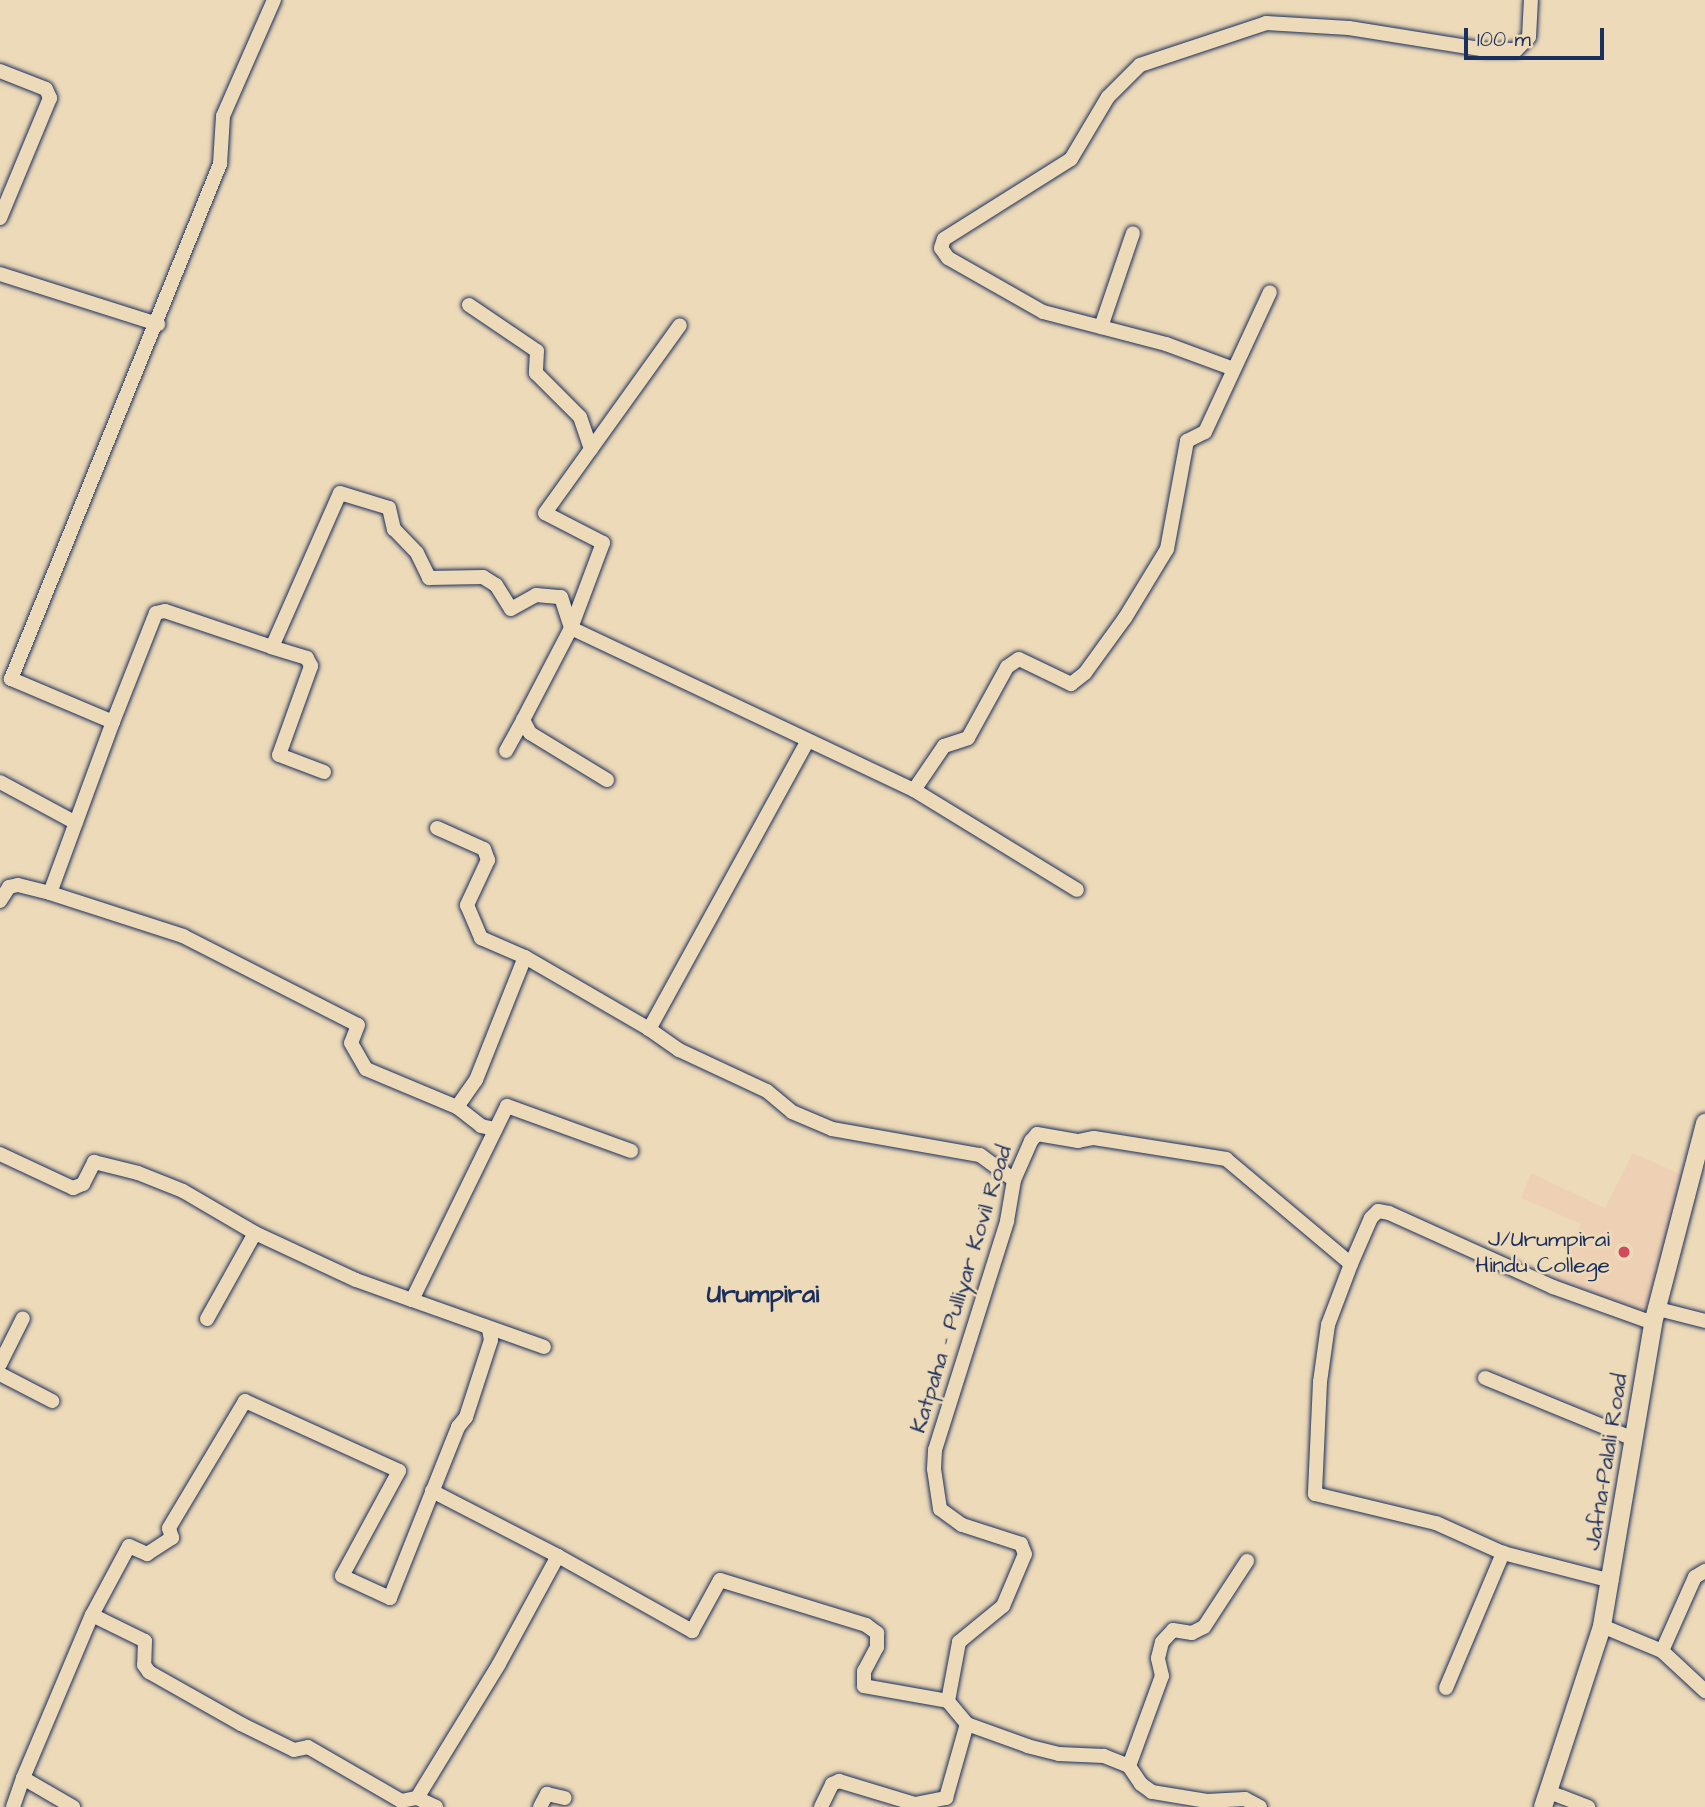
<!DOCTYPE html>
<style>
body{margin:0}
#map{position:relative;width:1705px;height:1807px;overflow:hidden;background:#eddab8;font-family:"Architects Daughter",sans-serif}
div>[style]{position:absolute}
.built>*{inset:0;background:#eed1b4}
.roads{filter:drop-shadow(0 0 2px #1b2f5e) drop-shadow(0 0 2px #1b2f5e)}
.minor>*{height:14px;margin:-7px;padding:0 7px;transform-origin:7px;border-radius:7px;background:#eddab8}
.major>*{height:18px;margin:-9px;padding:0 9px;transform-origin:9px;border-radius:9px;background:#eddab8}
.dots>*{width:19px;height:19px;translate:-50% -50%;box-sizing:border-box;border:4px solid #eddab8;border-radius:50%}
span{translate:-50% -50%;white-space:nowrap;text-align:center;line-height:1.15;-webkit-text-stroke:5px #eddab8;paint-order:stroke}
.poi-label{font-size:23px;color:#1b2f5e}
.right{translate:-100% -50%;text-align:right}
.street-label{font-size:23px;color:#1b2f5e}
.quarter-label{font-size:26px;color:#1b2f5e;font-weight:700}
.scale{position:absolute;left:1464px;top:28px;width:140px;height:32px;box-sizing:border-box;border:4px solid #1b2f5e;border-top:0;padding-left:9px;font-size:21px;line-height:24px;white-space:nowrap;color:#1b2f5e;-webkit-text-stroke:5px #eddab8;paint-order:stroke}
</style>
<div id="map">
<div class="built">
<div style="clip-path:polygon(1633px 1153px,1696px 1181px,1662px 1330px,1555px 1280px,1581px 1224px,1521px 1198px,1531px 1173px,1605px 1208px)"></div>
</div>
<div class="roads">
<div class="minor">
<div style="left:0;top:71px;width:49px;rotate:21.4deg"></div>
<div style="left:46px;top:89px;width:10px;rotate:66deg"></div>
<div style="left:50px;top:98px;width:130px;rotate:112.6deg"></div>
<div style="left:0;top:274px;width:166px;rotate:17.6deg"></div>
<div style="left:469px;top:305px;width:82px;rotate:34.1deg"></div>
<div style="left:537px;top:351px;width:22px;rotate:93deg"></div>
<div style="left:536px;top:373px;width:62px;rotate:45deg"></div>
<div style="left:580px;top:417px;width:34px;rotate:71deg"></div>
<div style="left:1101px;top:327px;width:99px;rotate:-71.2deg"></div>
<div style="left:1231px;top:368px;width:69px;rotate:-159.7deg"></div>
<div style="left:1166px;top:344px;width:127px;rotate:-165.4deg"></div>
<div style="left:1043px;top:312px;width:109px;rotate:-150.4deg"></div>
<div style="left:948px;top:258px;width:12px;rotate:-125deg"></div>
<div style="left:941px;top:248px;width:9px;rotate:-72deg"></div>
<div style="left:944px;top:239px;width:150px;rotate:-32.2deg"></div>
<div style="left:1071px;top:159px;width:72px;rotate:-59.2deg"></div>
<div style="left:1108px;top:97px;width:45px;rotate:-45deg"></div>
<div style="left:1140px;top:65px;width:133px;rotate:-18.4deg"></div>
<div style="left:1266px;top:23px;width:83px;rotate:3.4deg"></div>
<div style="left:1349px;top:28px;width:140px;rotate:9.1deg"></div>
<div style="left:1487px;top:50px;width:29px"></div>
<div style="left:1516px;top:50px;width:18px;rotate:-45deg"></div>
<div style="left:1529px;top:37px;width:37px;rotate:-87deg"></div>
<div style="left:113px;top:722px;width:117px;rotate:-68.5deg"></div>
<div style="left:156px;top:613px;width:9px;rotate:-13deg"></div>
<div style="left:165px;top:611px;width:113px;rotate:18.6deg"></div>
<div style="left:807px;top:742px;width:328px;rotate:118.8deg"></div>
<div style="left:649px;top:1029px;width:37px;rotate:35deg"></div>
<div style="left:679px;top:1050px;width:97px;rotate:25deg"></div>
<div style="left:767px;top:1091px;width:33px;rotate:40deg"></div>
<div style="left:792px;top:1112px;width:43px;rotate:23deg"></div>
<div style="left:832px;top:1129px;width:150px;rotate:10deg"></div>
<div style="left:980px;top:1155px;width:42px;rotate:36.3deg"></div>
<div style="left:506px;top:751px;width:35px;rotate:-61deg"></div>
<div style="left:324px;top:772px;width:48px;rotate:-159.3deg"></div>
<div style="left:279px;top:755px;width:95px;rotate:-70.2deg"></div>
<div style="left:311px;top:666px;width:9px;rotate:-117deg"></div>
<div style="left:307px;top:658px;width:37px;rotate:-163deg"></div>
<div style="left:272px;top:647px;width:168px;rotate:-66.2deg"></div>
<div style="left:340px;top:493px;width:51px;rotate:17deg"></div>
<div style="left:389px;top:508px;width:22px;rotate:77deg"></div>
<div style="left:394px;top:529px;width:33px;rotate:46deg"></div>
<div style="left:417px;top:553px;width:28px;rotate:64deg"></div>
<div style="left:429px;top:578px;width:54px;rotate:-1.1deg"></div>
<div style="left:483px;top:577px;width:15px;rotate:32deg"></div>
<div style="left:496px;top:585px;width:28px;rotate:58deg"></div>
<div style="left:511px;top:609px;width:29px;rotate:-29deg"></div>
<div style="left:536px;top:595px;width:25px;rotate:5deg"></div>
<div style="left:561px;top:597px;width:33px;rotate:72deg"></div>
<div style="left:571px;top:628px;width:379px;rotate:25.3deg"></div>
<div style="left:914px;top:790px;width:191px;rotate:31.5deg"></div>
<div style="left:607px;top:780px;width:90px;rotate:-148.6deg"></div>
<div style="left:530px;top:733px;width:15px;rotate:-118deg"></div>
<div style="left:523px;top:720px;width:104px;rotate:-62.4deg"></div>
<div style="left:571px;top:628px;width:91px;rotate:-69.4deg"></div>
<div style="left:603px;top:543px;width:65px;rotate:-152.7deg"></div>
<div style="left:545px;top:513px;width:231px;rotate:-54.3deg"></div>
<div style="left:0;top:782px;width:86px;rotate:28.3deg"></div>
<div style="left:914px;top:790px;width:53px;rotate:-55.7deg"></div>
<div style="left:944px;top:746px;width:25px;rotate:-18deg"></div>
<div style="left:968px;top:738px;width:81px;rotate:-61.2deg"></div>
<div style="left:1007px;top:667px;width:14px;rotate:-34deg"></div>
<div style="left:1019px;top:659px;width:58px;rotate:25.7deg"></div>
<div style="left:1071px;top:684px;width:18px;rotate:-38deg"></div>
<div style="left:1085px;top:673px;width:68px;rotate:-54deg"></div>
<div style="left:1125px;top:618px;width:81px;rotate:-58.7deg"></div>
<div style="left:1167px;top:549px;width:110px;rotate:-79.5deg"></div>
<div style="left:1187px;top:441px;width:20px;rotate:-27deg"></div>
<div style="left:1205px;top:432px;width:154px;rotate:-65.1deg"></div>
<div style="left:437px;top:828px;width:51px;rotate:24.1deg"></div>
<div style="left:484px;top:849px;width:12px;rotate:70deg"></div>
<div style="left:488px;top:860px;width:50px;rotate:115deg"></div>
<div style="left:467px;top:905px;width:36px;rotate:67deg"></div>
<div style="left:481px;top:938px;width:48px;rotate:23.4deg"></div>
<div style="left:50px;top:893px;width:140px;rotate:17.9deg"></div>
<div style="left:183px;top:936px;width:196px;rotate:27deg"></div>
<div style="left:358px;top:1025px;width:19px;rotate:111deg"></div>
<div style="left:351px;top:1043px;width:30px;rotate:60deg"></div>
<div style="left:366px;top:1069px;width:99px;rotate:22.7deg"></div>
<div style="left:457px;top:1107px;width:33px;rotate:-55deg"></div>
<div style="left:476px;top:1080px;width:132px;rotate:-68.3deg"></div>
<div style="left:525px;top:957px;width:143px;rotate:30.1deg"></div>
<div style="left:0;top:901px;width:17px;rotate:-57deg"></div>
<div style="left:9px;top:887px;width:9px;rotate:-13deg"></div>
<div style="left:18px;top:885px;width:33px;rotate:14deg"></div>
<div style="left:50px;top:893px;width:182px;rotate:-69.8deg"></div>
<div style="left:113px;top:722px;width:111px;rotate:-157.1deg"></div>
<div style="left:11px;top:679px;width:556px;rotate:-67.91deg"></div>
<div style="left:220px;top:164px;width:48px;rotate:-86.4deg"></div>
<div style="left:223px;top:116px;width:127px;rotate:-66.3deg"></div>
<div style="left:457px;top:1107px;width:31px;rotate:38deg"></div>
<div style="left:481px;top:1126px;width:13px;rotate:13deg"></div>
<div style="left:0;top:1154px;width:81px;rotate:25deg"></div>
<div style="left:73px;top:1188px;width:11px;rotate:-22deg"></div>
<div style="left:83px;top:1184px;width:25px;rotate:-63deg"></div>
<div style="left:94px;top:1162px;width:45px;rotate:14deg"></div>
<div style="left:138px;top:1173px;width:48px;rotate:21.8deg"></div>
<div style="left:183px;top:1191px;width:83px;rotate:30.3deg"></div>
<div style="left:255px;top:1233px;width:111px;rotate:25deg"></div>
<div style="left:356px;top:1280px;width:59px;rotate:19.7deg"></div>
<div style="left:412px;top:1300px;width:216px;rotate:-63.9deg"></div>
<div style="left:507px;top:1106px;width:132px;rotate:19.9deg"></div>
<div style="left:1351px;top:1264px;width:65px;rotate:110.7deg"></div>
<div style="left:1328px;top:1325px;width:58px;rotate:98deg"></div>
<div style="left:1320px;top:1382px;width:112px;rotate:92.6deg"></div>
<div style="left:1315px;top:1494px;width:124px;rotate:13.5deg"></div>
<div style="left:1436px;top:1523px;width:73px;rotate:24.1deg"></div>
<div style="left:1503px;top:1553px;width:112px;rotate:14.5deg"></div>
<div style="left:412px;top:1300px;width:140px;rotate:19.6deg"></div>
<div style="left:1658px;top:1309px;width:49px;rotate:14.3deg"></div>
<div style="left:207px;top:1319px;width:98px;rotate:-60.8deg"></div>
<div style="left:0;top:1364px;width:51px;rotate:-63.4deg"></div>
<div style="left:0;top:1374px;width:59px;rotate:27.4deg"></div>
<div style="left:1485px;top:1378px;width:161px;rotate:22.3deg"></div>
<div style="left:558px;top:1556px;width:154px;rotate:29.2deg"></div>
<div style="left:692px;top:1631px;width:58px;rotate:-61.2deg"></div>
<div style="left:720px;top:1580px;width:153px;rotate:17.1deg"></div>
<div style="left:866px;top:1625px;width:14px;rotate:36deg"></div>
<div style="left:877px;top:1633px;width:14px;rotate:90deg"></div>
<div style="left:877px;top:1647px;width:27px;rotate:118deg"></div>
<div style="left:864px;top:1671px;width:15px;rotate:90deg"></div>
<div style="left:864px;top:1686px;width:85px;rotate:10.1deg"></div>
<div style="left:92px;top:1615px;width:59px;rotate:26.1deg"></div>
<div style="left:145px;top:1641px;width:24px;rotate:92deg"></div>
<div style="left:144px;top:1665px;width:9px;rotate:54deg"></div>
<div style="left:149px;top:1672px;width:106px;rotate:29.5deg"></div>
<div style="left:241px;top:1724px;width:59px;rotate:26.1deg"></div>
<div style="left:294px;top:1750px;width:14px;rotate:-12deg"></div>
<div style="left:308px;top:1747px;width:108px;rotate:30.1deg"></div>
<div style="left:401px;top:1801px;width:16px;rotate:-11deg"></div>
<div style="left:417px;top:1798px;width:157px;rotate:-58.5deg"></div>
<div style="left:499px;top:1664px;width:123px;rotate:-61.4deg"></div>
<div style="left:558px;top:1556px;width:142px;rotate:-152.7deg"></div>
<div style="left:1602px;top:1626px;width:65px;rotate:22.6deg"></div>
<div style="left:1662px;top:1651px;width:59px;rotate:42.9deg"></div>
<div style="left:1662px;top:1651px;width:81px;rotate:-66deg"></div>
<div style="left:1695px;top:1577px;width:12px;rotate:-31deg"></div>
<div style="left:1446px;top:1688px;width:147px;rotate:-67.1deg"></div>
<div style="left:1129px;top:1766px;width:96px;rotate:-69.9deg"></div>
<div style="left:1162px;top:1676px;width:18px;rotate:-103deg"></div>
<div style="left:1158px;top:1658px;width:16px;rotate:-76deg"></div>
<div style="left:1162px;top:1642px;width:16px;rotate:-47deg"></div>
<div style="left:1173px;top:1630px;width:19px;rotate:9deg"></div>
<div style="left:1192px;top:1633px;width:13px;rotate:-27deg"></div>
<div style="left:1204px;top:1627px;width:79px;rotate:-56.9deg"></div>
<div style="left:23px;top:1778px;width:177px;rotate:-67.1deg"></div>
<div style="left:92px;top:1615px;width:78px;rotate:-61.8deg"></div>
<div style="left:129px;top:1546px;width:20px;rotate:24deg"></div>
<div style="left:147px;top:1554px;width:30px;rotate:-33deg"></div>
<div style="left:172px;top:1538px;width:10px;rotate:-107deg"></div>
<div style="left:169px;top:1528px;width:148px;rotate:-59.1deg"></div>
<div style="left:245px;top:1401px;width:169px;rotate:24.4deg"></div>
<div style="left:399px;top:1471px;width:119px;rotate:118.5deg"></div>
<div style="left:342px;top:1576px;width:53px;rotate:24.6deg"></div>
<div style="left:390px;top:1598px;width:184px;rotate:-68.3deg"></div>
<div style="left:458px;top:1427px;width:13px;rotate:-51deg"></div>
<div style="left:466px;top:1417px;width:81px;rotate:-72deg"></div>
<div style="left:491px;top:1340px;width:10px;rotate:-101deg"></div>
<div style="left:1549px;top:1792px;width:42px;rotate:21deg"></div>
<div style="left:417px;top:1798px;width:21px;rotate:25deg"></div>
<div style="left:13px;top:1807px;width:31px;rotate:-71deg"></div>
<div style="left:23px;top:1778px;width:58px;rotate:30.1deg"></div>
<div style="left:540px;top:1807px;width:15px;rotate:-62deg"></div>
<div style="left:547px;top:1794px;width:18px;rotate:13deg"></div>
<div style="left:821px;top:1807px;width:25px;rotate:-64deg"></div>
<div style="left:832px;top:1784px;width:8px;rotate:-23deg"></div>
<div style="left:839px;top:1781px;width:79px;rotate:16.8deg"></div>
<div style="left:915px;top:1804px;width:32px;rotate:-11deg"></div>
<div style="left:946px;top:1798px;width:77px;rotate:-74.2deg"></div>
<div style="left:1260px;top:1807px;width:17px;rotate:-152deg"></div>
<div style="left:1245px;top:1799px;width:38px;rotate:177deg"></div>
<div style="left:1207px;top:1801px;width:56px;rotate:-170.7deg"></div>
<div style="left:1152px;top:1792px;width:14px;rotate:-144deg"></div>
<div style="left:1141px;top:1784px;width:22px;rotate:-124deg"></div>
<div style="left:1129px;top:1766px;width:27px;rotate:-158deg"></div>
<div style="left:1104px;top:1756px;width:45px;rotate:-177.5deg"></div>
<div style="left:1059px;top:1754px;width:32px;rotate:-166deg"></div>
<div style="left:1028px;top:1746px;width:65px;rotate:-160.2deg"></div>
<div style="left:967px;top:1724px;width:30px;rotate:-130deg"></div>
<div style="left:948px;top:1701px;width:60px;rotate:-79.4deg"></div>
<div style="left:959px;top:1642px;width:57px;rotate:-39.3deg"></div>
<div style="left:1003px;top:1606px;width:56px;rotate:-67.1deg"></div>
<div style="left:1025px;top:1554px;width:11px;rotate:-112deg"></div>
<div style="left:1021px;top:1544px;width:62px;rotate:-162.1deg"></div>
<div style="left:962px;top:1525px;width:27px;rotate:-144deg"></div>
<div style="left:940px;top:1509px;width:40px;rotate:-98.5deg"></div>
<div style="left:934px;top:1469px;width:19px;rotate:-87deg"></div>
<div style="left:935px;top:1450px;width:240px;rotate:-72.5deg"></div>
<div style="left:1007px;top:1221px;width:42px;rotate:-80.3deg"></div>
<div style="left:1014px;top:1180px;width:43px;rotate:-66.4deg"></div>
<div style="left:1031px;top:1141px;width:9px;rotate:-49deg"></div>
<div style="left:1037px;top:1134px;width:42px;rotate:9.7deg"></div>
<div style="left:1078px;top:1141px;width:16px;rotate:-11deg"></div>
<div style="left:1094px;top:1138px;width:134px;rotate:9deg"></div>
<div style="left:1226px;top:1159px;width:163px;rotate:40deg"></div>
<div style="left:1351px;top:1264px;width:50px;rotate:-66.5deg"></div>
<div style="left:1371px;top:1218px;width:10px;rotate:-45deg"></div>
<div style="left:1378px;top:1211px;width:11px;rotate:10deg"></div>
<div style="left:1389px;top:1213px;width:180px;rotate:24.3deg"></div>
<div style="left:1553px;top:1287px;width:106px;rotate:19.8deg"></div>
</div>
<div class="major">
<div style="left:1543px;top:1807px;width:190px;rotate:-71.9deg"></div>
<div style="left:1602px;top:1626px;width:307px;rotate:-80.4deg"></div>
<div style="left:1653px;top:1323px;width:207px;rotate:-75.4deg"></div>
</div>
</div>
<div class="dots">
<div style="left:1624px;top:1252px;background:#d1495b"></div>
</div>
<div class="poi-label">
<span class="right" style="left:1610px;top:1252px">J/Urumpirai<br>Hindu College</span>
</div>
<div class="street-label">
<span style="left:961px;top:1289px;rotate:-73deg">Katpaha - Pulliyar Kovil Road</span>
<span style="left:1606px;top:1462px;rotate:-81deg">Jafna-Palali Road</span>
</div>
<div class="quarter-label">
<span style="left:763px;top:1295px">Urumpirai</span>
</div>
<div class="scale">100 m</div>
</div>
